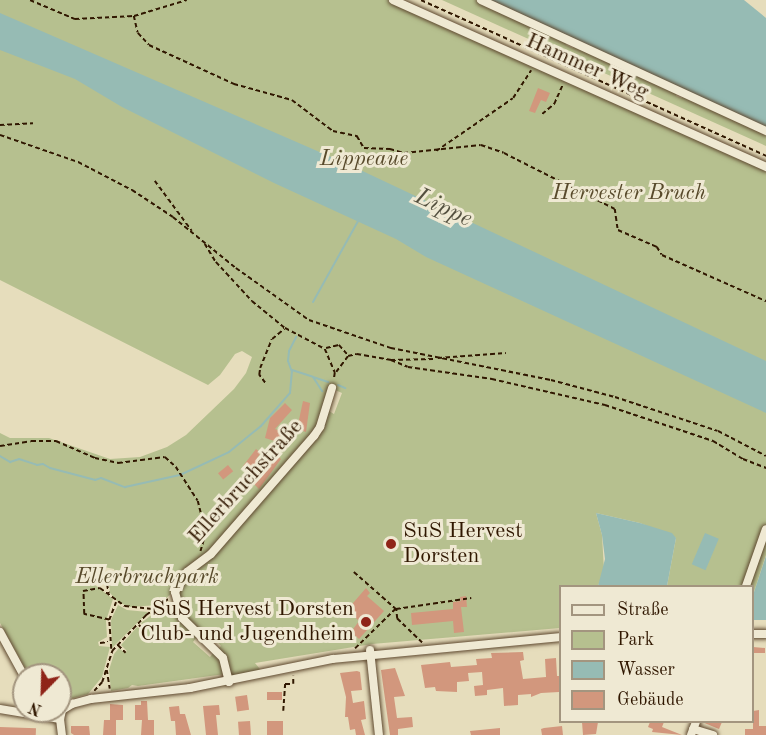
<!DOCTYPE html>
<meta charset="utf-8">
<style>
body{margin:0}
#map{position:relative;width:766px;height:735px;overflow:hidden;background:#e6ddbc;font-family:"Old Standard TT",serif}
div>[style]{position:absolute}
.green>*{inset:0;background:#b6c08f}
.water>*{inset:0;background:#96bbb4;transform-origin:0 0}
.stream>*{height:2px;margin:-1px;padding:0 1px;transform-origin:1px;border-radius:1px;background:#96bbb4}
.building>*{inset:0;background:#d2977d;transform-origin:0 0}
.path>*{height:1.5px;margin-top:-0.75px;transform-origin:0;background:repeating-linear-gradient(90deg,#301700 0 4.5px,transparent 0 7.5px)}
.roads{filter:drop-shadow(0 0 2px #5e482f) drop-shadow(0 0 2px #5e482f)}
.minor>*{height:8px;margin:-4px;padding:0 4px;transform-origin:4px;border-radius:4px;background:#efe9d3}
.dots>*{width:16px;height:16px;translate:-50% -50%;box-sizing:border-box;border:3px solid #efe9d3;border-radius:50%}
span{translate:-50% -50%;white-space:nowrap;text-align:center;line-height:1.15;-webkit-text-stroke:6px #efe9d3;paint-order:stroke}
.street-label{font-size:22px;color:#301700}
.park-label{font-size:22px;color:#584a2b;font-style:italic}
.poi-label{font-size:22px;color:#301700}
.left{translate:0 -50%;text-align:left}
.right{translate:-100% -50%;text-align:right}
.water-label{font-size:24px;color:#54503f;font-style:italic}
.legend{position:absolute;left:559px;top:585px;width:195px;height:138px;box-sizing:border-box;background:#efe9d3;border:2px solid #a3957f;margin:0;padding:8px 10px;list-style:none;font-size:18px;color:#301700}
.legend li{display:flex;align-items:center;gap:12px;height:30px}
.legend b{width:30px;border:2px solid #a3957f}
.north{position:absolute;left:12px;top:663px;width:60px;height:60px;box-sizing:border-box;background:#efe9d3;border:2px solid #a3957f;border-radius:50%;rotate:203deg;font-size:16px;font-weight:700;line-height:24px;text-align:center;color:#301700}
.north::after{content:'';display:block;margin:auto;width:21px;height:27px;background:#8f2418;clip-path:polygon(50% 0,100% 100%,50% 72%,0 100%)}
</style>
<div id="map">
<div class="green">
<div style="clip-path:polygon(evenodd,0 0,397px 0,766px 168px,766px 555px,753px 595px,752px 586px,667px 586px,676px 538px,640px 523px,596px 513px,602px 535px,604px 570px,598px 586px,560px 586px,560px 628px,372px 644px,255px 663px,264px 674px,229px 682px,216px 651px,221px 646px,204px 628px,198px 634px,177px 610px,181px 578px,171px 594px,158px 605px,130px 607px,118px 602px,110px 593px,109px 582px,116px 578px,114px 569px,99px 566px,97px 574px,105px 578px,106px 582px,95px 585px,113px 599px,106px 621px,107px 637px,98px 642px,99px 646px,110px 647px,102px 677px,88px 694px,66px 700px,69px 704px,59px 718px,30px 711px,60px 711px,60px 675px,29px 675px,0 623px,0 433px,10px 438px,49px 438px,110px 459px,140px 457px,167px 447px,186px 435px,234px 389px,246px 373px,252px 357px,242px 351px,235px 354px,220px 375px,208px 385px,0 280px,0 0,335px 390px,342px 393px,334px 414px,329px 411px,335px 390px)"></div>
<div style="clip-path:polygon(442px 0,476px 0,567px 42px,566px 45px,573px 48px,574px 46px,677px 93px,676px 96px,682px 98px,683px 96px,766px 134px,766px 146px)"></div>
<div style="clip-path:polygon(118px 605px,127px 610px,148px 612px,112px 648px,111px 620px)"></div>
<div style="clip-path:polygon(158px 610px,172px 612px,197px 637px,193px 642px,210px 657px,214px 652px,220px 658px,225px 674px,138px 686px,132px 685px,128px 688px,111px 691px,109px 670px,114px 654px,119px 648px,125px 653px,127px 651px,121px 645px,137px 627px,145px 632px,147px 630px,141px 623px)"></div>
</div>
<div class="water">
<div style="clip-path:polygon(490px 0,744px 0,766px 18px,766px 128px)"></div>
<div style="clip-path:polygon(0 13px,354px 167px,766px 361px,766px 413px,426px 257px,396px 239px,274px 183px,122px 107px,75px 79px,0 50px)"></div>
<div style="clip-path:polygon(596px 513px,640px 523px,672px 533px,676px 538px,667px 586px,598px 586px,605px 559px,602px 535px)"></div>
<div style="left:705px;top:533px;width:15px;height:34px;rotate:23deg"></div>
<div style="clip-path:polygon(766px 556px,766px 620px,753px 620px,753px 595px)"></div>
</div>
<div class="stream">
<div style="left:313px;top:302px;width:93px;rotate:-60.9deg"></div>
<div style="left:292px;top:370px;width:22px;rotate:18deg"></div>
<div style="left:313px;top:377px;width:17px;rotate:57deg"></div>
<div style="left:313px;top:377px;width:16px;rotate:18deg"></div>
<div style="left:338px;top:385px;width:8px;rotate:23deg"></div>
<div style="left:0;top:456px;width:12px;rotate:31deg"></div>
<div style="left:10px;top:462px;width:9px;rotate:-18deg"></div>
<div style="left:19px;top:459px;width:19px;rotate:18deg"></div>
<div style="left:37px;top:465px;width:6px;rotate:-9deg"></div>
<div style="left:43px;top:464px;width:8px;rotate:30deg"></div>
<div style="left:50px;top:468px;width:47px;rotate:14.9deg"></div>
<div style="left:95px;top:480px;width:6px;rotate:-18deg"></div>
<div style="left:101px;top:478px;width:26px;rotate:21deg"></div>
<div style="left:125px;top:487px;width:56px;rotate:-12.3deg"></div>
<div style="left:180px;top:475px;width:54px;rotate:-25.1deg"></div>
<div style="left:229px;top:452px;width:41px;rotate:-39.1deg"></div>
<div style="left:261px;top:426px;width:44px;rotate:-48.7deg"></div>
<div style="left:290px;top:393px;width:21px;rotate:-85deg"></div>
<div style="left:292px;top:372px;width:12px;rotate:-110deg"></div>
<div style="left:288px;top:361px;width:10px;rotate:-84deg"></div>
<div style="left:289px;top:351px;width:16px;rotate:-63deg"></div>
</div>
<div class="building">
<div style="clip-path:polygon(538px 88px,550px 93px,546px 102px,541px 100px,535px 113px,529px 111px)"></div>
<div style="clip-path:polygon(303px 401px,310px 403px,306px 432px,297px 429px)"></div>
<div style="clip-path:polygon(285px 403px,292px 410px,275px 429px,287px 433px,284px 444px,265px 438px,270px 418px)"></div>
<div style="clip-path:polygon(256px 449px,261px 453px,257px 458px,266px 466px,276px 454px,281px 459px,259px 489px,248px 478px,251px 474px,243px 466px)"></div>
<div style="left:228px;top:465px;width:8px;height:13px;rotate:50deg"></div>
<div style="clip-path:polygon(366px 588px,370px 593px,367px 596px,384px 611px,359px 639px,351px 632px,359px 621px,347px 610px)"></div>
<div style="clip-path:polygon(466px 596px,467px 607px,461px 607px,464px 632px,454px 633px,453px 621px,412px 625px,411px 613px,453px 609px,453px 602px,461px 601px,460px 597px)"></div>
<div style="clip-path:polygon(753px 647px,765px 648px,765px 653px,753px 653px)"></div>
<div style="clip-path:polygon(523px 652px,524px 660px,520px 661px,523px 679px,546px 677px,545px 659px,556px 658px,557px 676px,561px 676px,559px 692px,541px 693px,531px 697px,531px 694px,518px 695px,518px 705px,504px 706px,503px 688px,487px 690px,487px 695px,475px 696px,474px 686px,483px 685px,482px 672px,468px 673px,469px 681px,457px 682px,457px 692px,436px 691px,435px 687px,425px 688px,421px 665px,450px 662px,451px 667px,477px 665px,476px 659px,492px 658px,491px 653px)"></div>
<div style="clip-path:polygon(395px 668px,405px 696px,394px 697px,397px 718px,412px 717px,413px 727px,398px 729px,398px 735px,390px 735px,381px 670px)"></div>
<div style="clip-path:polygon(357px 671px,360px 672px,362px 690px,351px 691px,353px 703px,364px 701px,366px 719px,361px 720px,365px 735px,356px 735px,355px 729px,350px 730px,348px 717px,345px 717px,346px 697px,340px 673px)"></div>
<div style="left:267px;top:692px;width:15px;height:8px"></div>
<div style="left:247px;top:695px;width:15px;height:12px;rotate:82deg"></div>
<div style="clip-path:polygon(141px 701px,147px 701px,148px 720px,154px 720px,154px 735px,141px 735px,142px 720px,135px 720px,135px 705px,141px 705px)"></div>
<div style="clip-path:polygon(110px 704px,123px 705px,123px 720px,116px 720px,116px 735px,103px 735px,104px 720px,110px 720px)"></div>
<div style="clip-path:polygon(219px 705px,220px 715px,216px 715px,218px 735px,206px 735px,203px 706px)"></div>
<div style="clip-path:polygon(179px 706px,180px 714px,185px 714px,191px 735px,176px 735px,175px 721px,171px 721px,169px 707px)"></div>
<div style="clip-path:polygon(759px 710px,759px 726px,766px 726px,766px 735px,745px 735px,745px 729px,753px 729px,753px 711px)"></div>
<div style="left:250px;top:721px;width:14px;height:12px;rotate:86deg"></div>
<div style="left:267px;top:721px;width:16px;height:14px"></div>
<div style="clip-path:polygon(582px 722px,598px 722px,596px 734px,583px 735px)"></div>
<div style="clip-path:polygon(650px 722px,664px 722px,662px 727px,682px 735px,652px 732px,653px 729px,648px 727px)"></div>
<div style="clip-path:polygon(702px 722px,722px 722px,719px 729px)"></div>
<div style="clip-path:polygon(71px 726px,89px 726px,90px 735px,74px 735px,71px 733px)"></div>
<div style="clip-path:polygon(562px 726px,563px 735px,542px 735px,541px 729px,544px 728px)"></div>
<div style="left:0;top:727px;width:36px;height:8px;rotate:2deg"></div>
<div style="clip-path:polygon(500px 728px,500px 735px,471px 735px,470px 731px)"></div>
</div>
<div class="path">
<div style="left:30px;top:0;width:49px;rotate:22.9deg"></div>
<div style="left:75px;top:19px;width:59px;rotate:-2.9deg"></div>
<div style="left:134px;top:16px;width:55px;rotate:-16.8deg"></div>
<div style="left:421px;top:0;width:379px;rotate:24.3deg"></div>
<div style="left:134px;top:16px;width:17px;rotate:77deg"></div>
<div style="left:138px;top:33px;width:16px;rotate:47deg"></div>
<div style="left:149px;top:45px;width:94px;rotate:24.6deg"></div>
<div style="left:234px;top:84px;width:60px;rotate:15.4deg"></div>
<div style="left:292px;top:100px;width:51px;rotate:37.1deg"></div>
<div style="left:333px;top:131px;width:25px;rotate:12deg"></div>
<div style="left:357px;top:136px;width:14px;rotate:60deg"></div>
<div style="left:364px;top:148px;width:26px;rotate:2deg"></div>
<div style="left:390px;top:149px;width:15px;rotate:16deg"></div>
<div style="left:404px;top:153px;width:77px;rotate:-5.9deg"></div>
<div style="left:481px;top:145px;width:24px;rotate:19deg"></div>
<div style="left:504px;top:153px;width:124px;rotate:26.8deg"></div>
<div style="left:615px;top:209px;width:21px;rotate:82deg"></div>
<div style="left:618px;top:230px;width:43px;rotate:23.6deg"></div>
<div style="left:657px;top:247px;width:9px;rotate:58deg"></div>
<div style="left:662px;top:255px;width:114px;rotate:23.9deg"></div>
<div style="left:542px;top:114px;width:16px;rotate:-40deg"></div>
<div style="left:554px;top:104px;width:20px;rotate:-66deg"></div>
<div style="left:0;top:125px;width:33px;rotate:-3deg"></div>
<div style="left:0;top:135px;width:83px;rotate:19.1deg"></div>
<div style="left:78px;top:162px;width:61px;rotate:27.4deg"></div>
<div style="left:132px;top:190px;width:49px;rotate:33.4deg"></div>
<div style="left:173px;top:217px;width:81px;rotate:39deg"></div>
<div style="left:236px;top:268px;width:90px;rotate:35.5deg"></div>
<div style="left:309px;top:320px;width:87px;rotate:18.9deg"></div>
<div style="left:391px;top:348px;width:163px;rotate:11.3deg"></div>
<div style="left:551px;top:380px;width:66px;rotate:14.9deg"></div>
<div style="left:615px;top:397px;width:108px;rotate:18.3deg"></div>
<div style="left:718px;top:431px;width:54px;rotate:27.5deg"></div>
<div style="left:436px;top:151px;width:93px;rotate:-34.5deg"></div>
<div style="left:513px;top:98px;width:33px;rotate:-57deg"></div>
<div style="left:155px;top:181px;width:62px;rotate:53.5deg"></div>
<div style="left:205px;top:244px;width:21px;rotate:59deg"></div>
<div style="left:216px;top:262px;width:53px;rotate:47.3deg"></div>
<div style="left:252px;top:301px;width:43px;rotate:39.3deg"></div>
<div style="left:285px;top:328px;width:45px;rotate:27.7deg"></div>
<div style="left:325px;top:349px;width:26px;rotate:67deg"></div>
<div style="left:335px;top:373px;width:7px;rotate:98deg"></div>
<div style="left:326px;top:348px;width:13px;rotate:-13deg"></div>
<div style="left:339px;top:345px;width:13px;rotate:48deg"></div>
<div style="left:438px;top:358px;width:68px;rotate:-4.2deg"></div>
<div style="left:391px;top:360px;width:18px;rotate:22deg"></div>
<div style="left:408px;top:367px;width:85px;rotate:8.1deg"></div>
<div style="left:492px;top:379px;width:116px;rotate:13deg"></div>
<div style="left:605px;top:405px;width:114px;rotate:18.4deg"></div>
<div style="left:713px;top:441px;width:35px;rotate:31deg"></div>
<div style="left:743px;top:459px;width:25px;rotate:21deg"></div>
<div style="left:336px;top:372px;width:20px;rotate:-53deg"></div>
<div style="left:348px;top:356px;width:9px;rotate:-13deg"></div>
<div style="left:357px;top:354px;width:35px;rotate:10deg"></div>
<div style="left:391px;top:360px;width:42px;rotate:-1.4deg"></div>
<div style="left:265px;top:383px;width:10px;rotate:-127deg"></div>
<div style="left:259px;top:375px;width:7px;rotate:-82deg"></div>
<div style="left:260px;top:368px;width:31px;rotate:-68deg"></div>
<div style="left:272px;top:339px;width:16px;rotate:-40deg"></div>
<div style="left:0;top:446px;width:31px;rotate:-9deg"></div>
<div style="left:31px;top:441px;width:25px"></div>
<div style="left:56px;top:441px;width:43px;rotate:23.6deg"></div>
<div style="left:95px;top:458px;width:24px;rotate:12deg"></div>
<div style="left:118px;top:463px;width:47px;rotate:-7.3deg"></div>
<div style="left:165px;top:457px;width:15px;rotate:42deg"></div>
<div style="left:176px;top:467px;width:40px;rotate:57.1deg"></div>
<div style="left:198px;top:501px;width:33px;rotate:76deg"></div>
<div style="left:206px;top:533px;width:19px;rotate:106deg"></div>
<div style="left:354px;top:572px;width:56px;rotate:41.4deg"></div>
<div style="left:396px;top:609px;width:57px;rotate:135.7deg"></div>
<div style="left:97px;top:573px;width:10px;rotate:24deg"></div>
<div style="left:106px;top:577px;width:17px;rotate:80deg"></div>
<div style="left:109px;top:620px;width:26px;rotate:-167deg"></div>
<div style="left:84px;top:614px;width:23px;rotate:-92deg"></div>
<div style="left:83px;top:591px;width:17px;rotate:-10deg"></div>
<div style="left:100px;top:588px;width:31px;rotate:36deg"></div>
<div style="left:125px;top:606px;width:46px;rotate:6.2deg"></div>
<div style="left:139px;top:625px;width:9px;rotate:41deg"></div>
<div style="left:100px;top:643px;width:8px;rotate:-7deg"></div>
<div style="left:422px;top:643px;width:35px;rotate:-136deg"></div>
<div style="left:397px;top:619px;width:10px;rotate:-96deg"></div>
<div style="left:396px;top:609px;width:76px;rotate:-8.3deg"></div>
<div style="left:118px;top:645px;width:11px;rotate:45deg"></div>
<div style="left:111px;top:649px;width:29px;rotate:-94deg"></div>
<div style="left:109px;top:620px;width:19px;rotate:-69deg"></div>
<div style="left:107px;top:670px;width:19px;rotate:81deg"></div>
<div style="left:94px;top:691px;width:12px;rotate:-48deg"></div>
<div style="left:102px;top:682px;width:33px;rotate:-72deg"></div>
<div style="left:112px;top:651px;width:50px;rotate:-46.6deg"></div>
<div style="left:146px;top:615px;width:27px;rotate:-36deg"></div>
<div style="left:283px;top:711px;width:27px;rotate:-86deg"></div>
<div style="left:285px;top:684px;width:8px"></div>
<div style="left:293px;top:684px;width:8px;rotate:-90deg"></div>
</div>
<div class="roads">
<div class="minor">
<div style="left:393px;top:0;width:409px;rotate:24.1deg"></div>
<div style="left:481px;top:0;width:314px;rotate:24.7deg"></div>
<div style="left:746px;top:586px;width:60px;rotate:-70.7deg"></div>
<div style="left:0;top:632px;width:50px;rotate:61.4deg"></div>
<div style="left:752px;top:634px;width:14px"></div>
<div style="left:370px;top:650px;width:85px;rotate:84deg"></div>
<div style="left:229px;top:682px;width:25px;rotate:-104deg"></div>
<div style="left:223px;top:658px;width:57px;rotate:-135.7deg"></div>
<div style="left:182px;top:618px;width:27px;rotate:-105deg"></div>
<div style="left:175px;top:592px;width:23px;rotate:-59deg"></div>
<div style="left:187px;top:572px;width:30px;rotate:-37deg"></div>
<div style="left:211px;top:554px;width:157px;rotate:-48.9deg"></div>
<div style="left:314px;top:436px;width:11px;rotate:-56deg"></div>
<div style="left:320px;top:427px;width:41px;rotate:-72.9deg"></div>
<div style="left:0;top:709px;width:61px;rotate:9.5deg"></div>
<div style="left:60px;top:719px;width:9px;rotate:-77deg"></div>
<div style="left:62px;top:710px;width:12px;rotate:-31deg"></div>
<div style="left:72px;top:704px;width:20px;rotate:-15deg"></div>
<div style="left:91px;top:699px;width:100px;rotate:-6.3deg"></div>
<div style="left:190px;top:688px;width:146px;rotate:-11.5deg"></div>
<div style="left:333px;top:659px;width:228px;rotate:-5.5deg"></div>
<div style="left:60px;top:719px;width:16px;rotate:83deg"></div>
<div style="left:693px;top:729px;width:21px;rotate:17deg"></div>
<div style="left:691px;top:735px;width:14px;rotate:-69deg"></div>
</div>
</div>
<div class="dots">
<div style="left:391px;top:544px;background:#8f2418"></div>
<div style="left:366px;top:622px;background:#8f2418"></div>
</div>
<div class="street-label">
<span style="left:587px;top:67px;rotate:24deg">Hammer Weg</span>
<span style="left:246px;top:482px;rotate:-48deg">Ellerbruchstraße</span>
</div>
<div class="park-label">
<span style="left:364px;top:160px">Lippeaue</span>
<span style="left:629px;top:194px">Hervester Bruch</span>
<span style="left:147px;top:578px">Ellerbruchpark</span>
</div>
<div class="poi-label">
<span class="left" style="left:403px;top:544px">SuS Hervest<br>Dorsten</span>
<span class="right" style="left:354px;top:622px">SuS Hervest Dorsten<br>Club- und Jugendheim</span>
</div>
<div class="water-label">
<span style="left:443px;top:209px;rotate:25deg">Lippe</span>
</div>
<ul class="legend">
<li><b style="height:8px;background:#efe9d3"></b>Straße</li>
<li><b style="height:16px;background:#b6c08f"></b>Park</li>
<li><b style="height:16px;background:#96bbb4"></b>Wasser</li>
<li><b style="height:16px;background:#d2977d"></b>Gebäude</li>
</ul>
<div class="north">N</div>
</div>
